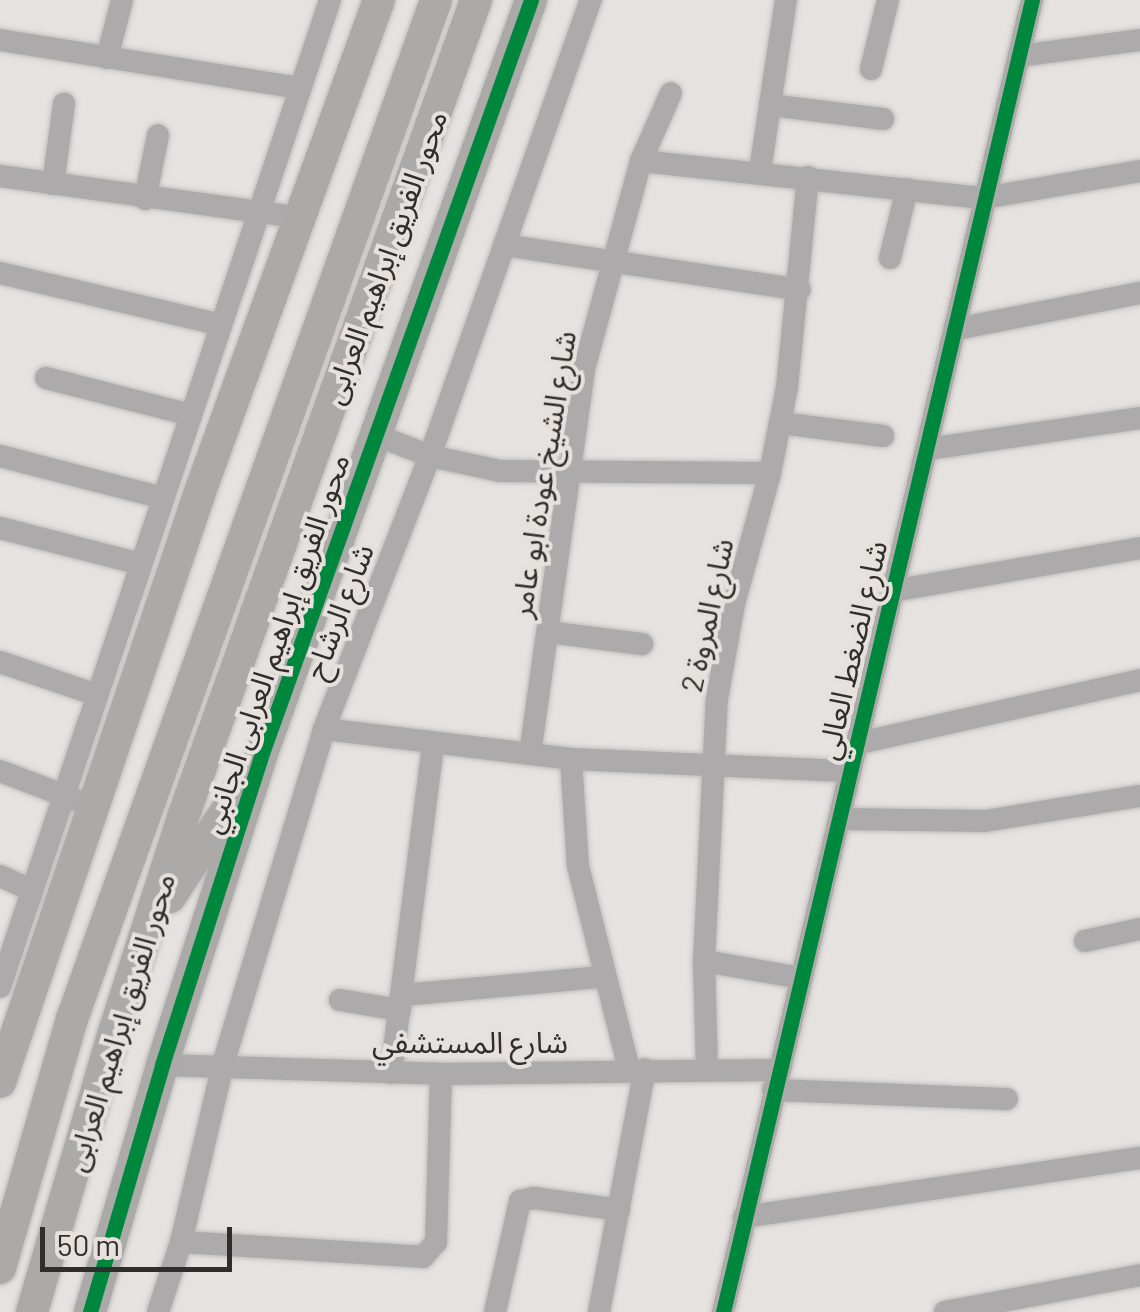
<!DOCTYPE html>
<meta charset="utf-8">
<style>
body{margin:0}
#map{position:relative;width:1140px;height:1312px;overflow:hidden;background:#e5e2df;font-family:Barlow,"Noto Sans Arabic",sans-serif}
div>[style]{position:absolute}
.roads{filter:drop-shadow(0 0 2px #c0bebc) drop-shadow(0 0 2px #c0bebc)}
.street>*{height:22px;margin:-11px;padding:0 11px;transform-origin:11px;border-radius:11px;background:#acaaaa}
.secondary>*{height:32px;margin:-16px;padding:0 16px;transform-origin:16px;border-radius:16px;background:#abaaa9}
.cycleway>*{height:15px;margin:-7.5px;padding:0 7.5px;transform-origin:7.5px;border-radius:7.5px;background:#00873e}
span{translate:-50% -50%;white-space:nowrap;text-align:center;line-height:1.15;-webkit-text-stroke:8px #e7e1dd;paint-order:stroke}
.street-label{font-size:30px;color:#302e2c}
.scale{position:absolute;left:40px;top:1227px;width:192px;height:45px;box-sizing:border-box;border:5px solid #302e2c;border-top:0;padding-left:12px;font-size:30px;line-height:35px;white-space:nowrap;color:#302e2c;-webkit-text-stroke:8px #e7e1dd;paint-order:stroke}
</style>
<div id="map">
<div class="roads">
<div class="street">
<div style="left:0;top:40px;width:304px;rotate:9.1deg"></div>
<div style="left:1019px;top:56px;width:122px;rotate:-7.5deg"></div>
<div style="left:107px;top:58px;width:60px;rotate:-75.5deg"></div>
<div style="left:871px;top:69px;width:71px;rotate:-76.2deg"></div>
<div style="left:770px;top:105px;width:114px;rotate:7.1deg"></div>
<div style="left:641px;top:161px;width:345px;rotate:6.2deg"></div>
<div style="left:984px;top:198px;width:158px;rotate:-9.8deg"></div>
<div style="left:760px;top:171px;width:173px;rotate:-81.4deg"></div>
<div style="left:0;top:176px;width:305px;rotate:7.9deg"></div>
<div style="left:53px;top:184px;width:81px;rotate:-82.2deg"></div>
<div style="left:145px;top:199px;width:65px;rotate:-78.5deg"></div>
<div style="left:504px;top:245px;width:299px;rotate:8.6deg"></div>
<div style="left:890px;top:258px;width:71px;rotate:-76.2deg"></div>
<div style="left:0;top:273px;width:227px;rotate:13.2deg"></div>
<div style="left:956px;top:329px;width:187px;rotate:-11.1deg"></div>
<div style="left:46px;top:378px;width:150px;rotate:14.3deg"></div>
<div style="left:780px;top:423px;width:104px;rotate:7.2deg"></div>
<div style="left:376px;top:435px;width:58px;rotate:21.3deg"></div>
<div style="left:430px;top:456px;width:72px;rotate:12.1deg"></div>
<div style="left:500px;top:471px;width:270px;rotate:0.4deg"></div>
<div style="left:928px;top:449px;width:214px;rotate:-8.3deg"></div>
<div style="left:0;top:456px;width:168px;rotate:14.4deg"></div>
<div style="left:0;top:528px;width:146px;rotate:14.3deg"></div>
<div style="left:892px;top:591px;width:252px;rotate:-9.8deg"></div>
<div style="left:548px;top:632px;width:95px;rotate:7.3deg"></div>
<div style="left:0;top:662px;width:102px;rotate:18.8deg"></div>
<div style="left:324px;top:729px;width:249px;rotate:6.9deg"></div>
<div style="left:571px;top:759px;width:279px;rotate:2.5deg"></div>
<div style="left:859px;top:743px;width:288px;rotate:-12.6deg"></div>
<div style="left:530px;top:754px;width:389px;rotate:-82deg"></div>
<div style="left:584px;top:369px;width:216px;rotate:-74.7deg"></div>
<div style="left:641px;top:161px;width:74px;rotate:-66.2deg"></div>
<div style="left:571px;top:759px;width:107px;rotate:86.3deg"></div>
<div style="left:578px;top:866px;width:209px;rotate:75.9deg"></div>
<div style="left:0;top:771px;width:81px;rotate:20.9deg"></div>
<div style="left:839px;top:819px;width:146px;rotate:0.8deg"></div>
<div style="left:985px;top:821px;width:157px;rotate:-9.2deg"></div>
<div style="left:0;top:876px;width:35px;rotate:24deg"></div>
<div style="left:1085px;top:941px;width:56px;rotate:-12.3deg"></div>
<div style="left:704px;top:961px;width:98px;rotate:9.9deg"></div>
<div style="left:0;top:987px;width:1041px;rotate:-71.51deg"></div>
<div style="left:403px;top:995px;width:200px;rotate:-5.2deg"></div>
<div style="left:340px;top:1000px;width:61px;rotate:9.5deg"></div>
<div style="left:162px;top:1065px;width:279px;rotate:1.8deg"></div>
<div style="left:441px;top:1074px;width:337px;rotate:-0.7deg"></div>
<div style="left:707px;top:1070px;width:109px;rotate:-91.6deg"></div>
<div style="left:704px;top:961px;width:262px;rotate:-87.2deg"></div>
<div style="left:717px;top:699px;width:97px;rotate:-79.9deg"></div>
<div style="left:734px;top:604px;width:136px;rotate:-74.6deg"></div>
<div style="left:770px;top:473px;width:88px;rotate:-78.8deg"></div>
<div style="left:787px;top:387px;width:211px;rotate:-84.3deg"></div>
<div style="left:391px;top:1073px;width:331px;rotate:-82.7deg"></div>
<div style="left:773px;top:1090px;width:234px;rotate:2.2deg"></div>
<div style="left:744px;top:1217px;width:400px;rotate:-8.5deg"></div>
<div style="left:181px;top:1242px;width:242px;rotate:3.5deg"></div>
<div style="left:423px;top:1257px;width:20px;rotate:-49deg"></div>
<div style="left:436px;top:1242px;width:168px;rotate:-88.3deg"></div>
<div style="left:158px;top:1312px;width:74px;rotate:-71.8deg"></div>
<div style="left:181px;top:1242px;width:183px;rotate:-76.7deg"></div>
<div style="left:223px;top:1064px;width:350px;rotate:-73.2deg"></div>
<div style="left:324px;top:729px;width:293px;rotate:-68.8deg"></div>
<div style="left:430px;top:456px;width:484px;rotate:-70.6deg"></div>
<div style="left:495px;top:1312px;width:114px;rotate:-77.3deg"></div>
<div style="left:520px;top:1201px;width:14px;rotate:-12deg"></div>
<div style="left:534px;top:1198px;width:86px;rotate:8deg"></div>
<div style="left:599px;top:1312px;width:247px;rotate:-79.3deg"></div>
<div style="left:723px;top:1312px;width:1348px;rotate:-76.75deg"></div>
<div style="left:945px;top:1312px;width:198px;rotate:-10.7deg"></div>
</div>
<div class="secondary">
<div style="left:170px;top:897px;width:121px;rotate:-56.8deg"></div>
<div style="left:0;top:1082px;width:626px;rotate:-71.28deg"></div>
<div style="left:201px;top:489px;width:520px;rotate:-70deg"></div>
<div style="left:0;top:1268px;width:259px;rotate:-73.9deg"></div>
<div style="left:72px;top:1019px;width:1082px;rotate:-70.34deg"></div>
<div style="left:32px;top:1312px;width:295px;rotate:-73.7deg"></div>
<div style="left:115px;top:1029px;width:223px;rotate:-72.2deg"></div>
<div style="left:183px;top:817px;width:868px;rotate:-70.27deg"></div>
<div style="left:90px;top:1312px;width:257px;rotate:-73.7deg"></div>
<div style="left:162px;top:1065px;width:321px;rotate:-72.2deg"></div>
<div style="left:260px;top:759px;width:806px;rotate:-70.35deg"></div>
</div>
</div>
<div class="cycleway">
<div style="left:90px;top:1312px;width:257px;rotate:-73.7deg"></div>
<div style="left:162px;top:1065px;width:321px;rotate:-72.2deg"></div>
<div style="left:260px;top:759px;width:806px;rotate:-70.35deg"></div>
<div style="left:723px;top:1312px;width:1348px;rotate:-76.75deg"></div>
</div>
<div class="street-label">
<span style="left:384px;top:257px;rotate:-70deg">محور الفريق إبراهيم العرابى</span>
<span style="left:542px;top:474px;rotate:-81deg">شارع الشيخ عودة ابو عامر</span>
<span style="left:338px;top:611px;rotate:-69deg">شارع الرشاح</span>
<span style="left:706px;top:615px;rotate:-78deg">شارع المروة 2</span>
<span style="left:274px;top:643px;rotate:-71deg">محور الفريق إبراهيم العرابى الجانبي</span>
<span style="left:851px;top:650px;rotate:-77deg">شارع الضغط العالي</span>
<span style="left:119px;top:1022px;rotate:-73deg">محور الفريق إبراهيم العرابى</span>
<span style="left:470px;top:1041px">شارع المستشفي</span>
</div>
<div class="scale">50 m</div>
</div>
